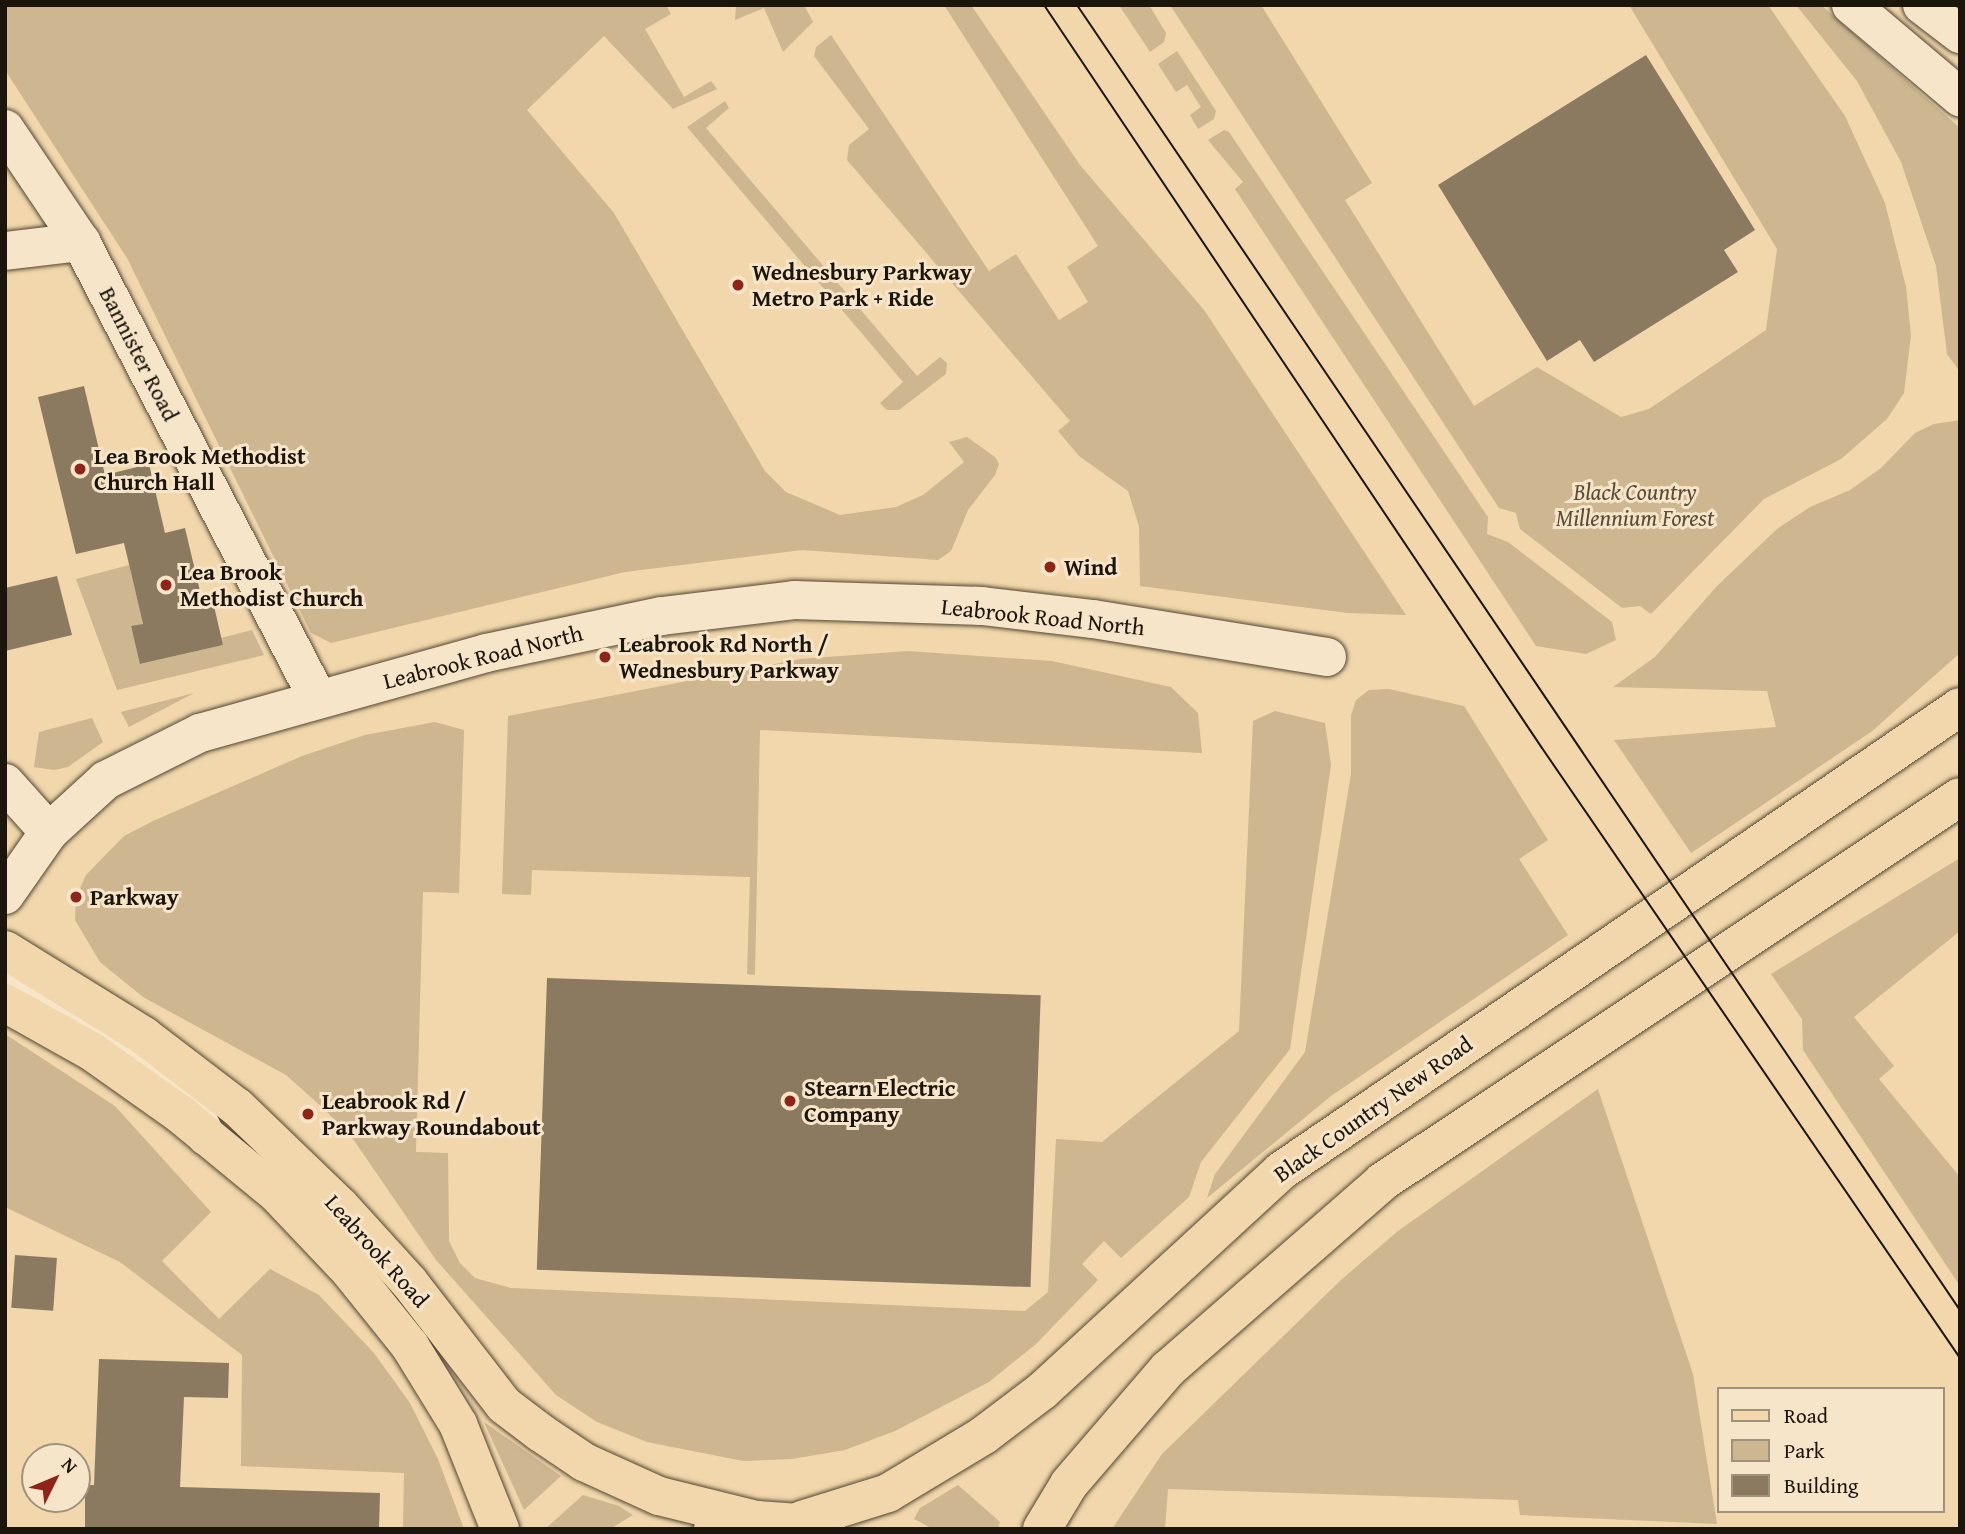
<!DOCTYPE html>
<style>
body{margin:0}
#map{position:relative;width:1965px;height:1534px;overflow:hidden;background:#f1d7ab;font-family:"Gentium Book Plus",serif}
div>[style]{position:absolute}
.green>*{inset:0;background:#cdb690}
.building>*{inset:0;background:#8b7a5f;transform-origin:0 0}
.roads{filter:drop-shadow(0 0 2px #514634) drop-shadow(0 0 2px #514634)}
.minor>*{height:38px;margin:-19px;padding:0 19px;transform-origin:19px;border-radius:19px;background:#f6e5c8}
.major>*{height:38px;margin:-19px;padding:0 19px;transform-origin:19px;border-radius:19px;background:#f1d7ab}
.highway>*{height:38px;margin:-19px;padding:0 19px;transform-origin:19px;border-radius:19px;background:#f1d7ab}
.tram>*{height:2px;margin:-1px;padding:0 1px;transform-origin:1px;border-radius:1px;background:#1c150c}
.dots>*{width:19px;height:19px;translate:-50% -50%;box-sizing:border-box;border:4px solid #f6e5c8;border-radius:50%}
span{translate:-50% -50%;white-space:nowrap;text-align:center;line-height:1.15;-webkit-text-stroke:6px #f6e5c8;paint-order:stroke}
.poi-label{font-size:23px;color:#1c150c;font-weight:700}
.left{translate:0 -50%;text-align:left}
.street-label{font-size:23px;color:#1c150c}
.park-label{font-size:23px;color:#5a4d3a;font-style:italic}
.frame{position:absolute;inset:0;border:7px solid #1c150c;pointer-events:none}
.legend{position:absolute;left:1717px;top:1387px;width:228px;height:126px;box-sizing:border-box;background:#f6e5c8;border:2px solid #9f927d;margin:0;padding:9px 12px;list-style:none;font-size:21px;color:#1c150c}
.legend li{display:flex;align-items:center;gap:14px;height:35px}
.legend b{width:35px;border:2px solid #9f927d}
.north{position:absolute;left:21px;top:1443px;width:70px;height:70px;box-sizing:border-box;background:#f6e5c8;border:2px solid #9f927d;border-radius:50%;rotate:47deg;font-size:19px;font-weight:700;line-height:28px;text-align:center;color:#1c150c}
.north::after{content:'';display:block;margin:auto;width:24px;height:32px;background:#8f2418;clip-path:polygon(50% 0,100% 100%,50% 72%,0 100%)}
</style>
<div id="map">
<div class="green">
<div style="clip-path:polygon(5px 5px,666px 5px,671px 14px,645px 29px,684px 97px,711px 81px,717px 89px,673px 109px,604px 36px,527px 110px,614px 213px,765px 471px,786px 492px,840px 515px,896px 507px,923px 495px,964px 462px,949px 442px,967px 437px,995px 457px,999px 464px,995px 475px,968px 510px,951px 551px,938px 560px,802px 550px,625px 572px,331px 643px,311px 633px,127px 258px,5px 70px)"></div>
<div style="clip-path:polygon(736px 5px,804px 5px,813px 22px,783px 52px,764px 8px,735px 20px)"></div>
<div style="clip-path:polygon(944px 5px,971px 5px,1080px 165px,1204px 310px,1406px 615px,1348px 613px,1140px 586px,1139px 526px,1128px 491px,1079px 456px,1058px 431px,1070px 421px,847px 160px,849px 145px,869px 129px,814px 56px,816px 47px,831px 35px,989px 271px,1016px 254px,1059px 320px,1088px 302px,1067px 267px,1098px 246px)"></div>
<div style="clip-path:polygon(1119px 5px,1149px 5px,1166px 33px,1164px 42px,1150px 52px)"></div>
<div style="clip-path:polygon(1170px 5px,1261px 5px,1372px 183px,1345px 200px,1474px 406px,1537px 367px,1621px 417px,1649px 409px,1766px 330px,1777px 249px,1629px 5px,1768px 5px,1845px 116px,1885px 203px,1906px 287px,1911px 335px,1904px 393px,1887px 419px,1841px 459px,1764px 499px,1651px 614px,1640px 606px,1622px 608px,1520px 529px,1516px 513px,1499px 508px)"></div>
<div style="clip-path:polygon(1796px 5px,1821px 5px,1960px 128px,1960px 372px,1947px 354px,1936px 266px,1901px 162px,1857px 81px)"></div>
<div style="clip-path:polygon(1177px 51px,1216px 111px,1214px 119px,1198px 129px,1190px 115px,1201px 107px,1187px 85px,1176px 92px,1158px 64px)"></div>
<div style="clip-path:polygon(725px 101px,729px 108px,706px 128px,917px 376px,940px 357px,947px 363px,946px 374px,899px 410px,887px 410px,880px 403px,903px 382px,687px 127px)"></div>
<div style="clip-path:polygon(1224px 130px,1229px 132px,1488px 517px,1487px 534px,1508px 542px,1612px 622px,1616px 640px,1586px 654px,1536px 646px,1235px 189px,1243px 182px,1208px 140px)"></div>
<div style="clip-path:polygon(1960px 420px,1960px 653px,1871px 732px,1691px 853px,1614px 740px,1776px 727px,1767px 691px,1613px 687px,1655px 657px,1717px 586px,1777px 529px,1810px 507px,1850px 490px,1881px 468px,1915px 433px,1934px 424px)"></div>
<div style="clip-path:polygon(129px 565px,143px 624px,131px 627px,141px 664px,223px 645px,221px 638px,252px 630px,264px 655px,117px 690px,76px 579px)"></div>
<div style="clip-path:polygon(908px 651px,1052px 661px,1171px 687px,1198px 713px,1202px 753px,760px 730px,755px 975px,747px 974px,750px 877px,532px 870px,531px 895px,502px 894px,508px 716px,800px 659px)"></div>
<div style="clip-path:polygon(1389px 689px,1464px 706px,1548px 840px,1519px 859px,1568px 935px,1331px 1096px,1207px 1198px,1215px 1174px,1305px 1052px,1351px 774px,1351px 715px,1356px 700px,1369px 690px)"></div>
<div style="clip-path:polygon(194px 693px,129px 727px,121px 712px)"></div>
<div style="clip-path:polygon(1275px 711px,1325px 723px,1331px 765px,1290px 1049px,1201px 1162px,1189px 1197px,1121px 1258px,1104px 1241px,1082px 1264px,1098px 1280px,1036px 1344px,989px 1382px,895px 1431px,845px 1450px,792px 1459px,743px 1461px,647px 1442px,597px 1422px,556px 1395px,436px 1260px,353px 1139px,324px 1109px,286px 1075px,143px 997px,100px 962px,75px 920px,76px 897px,86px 875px,124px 836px,153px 821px,302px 756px,365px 735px,435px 722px,464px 730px,459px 893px,423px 892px,416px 1152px,448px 1153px,449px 1241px,460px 1263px,475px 1278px,511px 1288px,1025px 1311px,1048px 1292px,1056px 1139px,1102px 1142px,1239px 1031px,1253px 721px)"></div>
<div style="clip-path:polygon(92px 718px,103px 742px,68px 767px,54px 770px,34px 767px,39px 732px)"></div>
<div style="clip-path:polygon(1960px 858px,1960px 931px,1854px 1017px,1894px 1066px,1879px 1079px,1960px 1177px,1960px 1286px,1803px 1050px,1802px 1019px,1771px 974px)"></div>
<div style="clip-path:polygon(5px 1034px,115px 1106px,211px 1212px,162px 1261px,219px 1319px,270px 1269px,319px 1295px,374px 1353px,410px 1403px,438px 1459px,464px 1529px,403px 1529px,404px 1473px,241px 1466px,242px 1355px,120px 1262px,5px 1207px)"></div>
<div style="clip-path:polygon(1598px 1089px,1693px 1374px,1717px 1524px,1520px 1515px,1518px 1500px,1168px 1489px,1165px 1529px,1112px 1529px,1162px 1454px,1342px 1279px,1398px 1231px)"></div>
<div style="clip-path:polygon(484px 1422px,561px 1476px,524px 1510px)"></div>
<div style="clip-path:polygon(958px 1485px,1000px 1522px,998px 1529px,933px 1529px,914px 1519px,920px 1508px)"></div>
<div style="clip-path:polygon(583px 1495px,619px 1506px,633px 1515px,610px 1529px,545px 1529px)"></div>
</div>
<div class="building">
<div style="clip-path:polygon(1646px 55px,1755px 230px,1724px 250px,1738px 272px,1645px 330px,1594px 362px,1580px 340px,1547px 361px,1438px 185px)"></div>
<div style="clip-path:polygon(84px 386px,105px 475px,149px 464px,165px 533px,185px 528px,204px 608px,214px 606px,223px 645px,140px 664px,131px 626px,143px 624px,124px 543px,76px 554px,38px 397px)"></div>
<div style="clip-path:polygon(57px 576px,72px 635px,5px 651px,5px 588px)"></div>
<div style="left:547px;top:978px;width:494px;height:292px;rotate:2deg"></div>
<div style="left:15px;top:1255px;width:42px;height:53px;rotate:4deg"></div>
<div style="clip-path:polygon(99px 1359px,229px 1363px,228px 1398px,184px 1397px,180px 1487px,380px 1493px,379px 1529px,85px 1529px,85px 1485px,94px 1485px)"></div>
</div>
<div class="roads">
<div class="minor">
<div style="left:1851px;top:5px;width:143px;rotate:40.2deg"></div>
<div style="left:1922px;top:5px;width:48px;rotate:37.3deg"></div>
<div style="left:5px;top:129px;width:136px;rotate:56.1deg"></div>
<div style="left:81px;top:242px;width:515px;rotate:62.59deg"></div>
<div style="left:5px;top:251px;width:77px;rotate:-6.8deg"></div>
<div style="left:5px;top:783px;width:66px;rotate:48.1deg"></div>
<div style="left:5px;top:895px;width:77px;rotate:-55.1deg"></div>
<div style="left:49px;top:832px;width:77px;rotate:-42.4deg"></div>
<div style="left:106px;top:780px;width:105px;rotate:-26.6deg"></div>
<div style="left:200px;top:733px;width:297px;rotate:-15.6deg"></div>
<div style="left:486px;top:653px;width:180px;rotate:-11.9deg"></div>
<div style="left:662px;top:616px;width:133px;rotate:-6.9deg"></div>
<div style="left:794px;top:600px;width:188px;rotate:1.8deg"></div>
<div style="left:982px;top:606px;width:112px;rotate:6.7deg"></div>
<div style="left:1093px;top:619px;width:237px;rotate:9.2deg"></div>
<div style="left:5px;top:977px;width:69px;rotate:28.4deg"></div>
<div style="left:66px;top:1010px;width:140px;rotate:34.3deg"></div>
<div style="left:182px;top:1089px;width:53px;rotate:62.9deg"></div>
</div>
<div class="major">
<div style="left:5px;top:950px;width:163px;rotate:31.7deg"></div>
<div style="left:144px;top:1036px;width:117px;rotate:37.4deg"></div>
<div style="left:237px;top:1107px;width:143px;rotate:43.9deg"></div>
<div style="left:340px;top:1206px;width:103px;rotate:47.8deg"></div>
<div style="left:409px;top:1282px;width:155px;rotate:52.3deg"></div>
<div style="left:504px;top:1405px;width:46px;rotate:37.1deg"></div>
<div style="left:541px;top:1433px;width:52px;rotate:34deg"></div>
<div style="left:584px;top:1462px;width:82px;rotate:24.4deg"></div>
<div style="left:659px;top:1496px;width:101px;rotate:13.8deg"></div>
<div style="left:5px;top:1003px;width:98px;rotate:29.2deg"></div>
<div style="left:91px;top:1051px;width:109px;rotate:35.3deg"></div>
<div style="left:180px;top:1114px;width:126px;rotate:39.5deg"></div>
<div style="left:277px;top:1194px;width:106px;rotate:46.5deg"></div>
<div style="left:350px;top:1271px;width:96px;rotate:51.3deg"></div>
<div style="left:410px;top:1346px;width:92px;rotate:58.4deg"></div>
<div style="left:458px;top:1424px;width:113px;rotate:68.2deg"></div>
</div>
<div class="highway">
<div style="left:802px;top:1520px;width:90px;rotate:-17.4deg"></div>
<div style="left:888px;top:1493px;width:112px;rotate:-31.1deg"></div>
<div style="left:984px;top:1435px;width:73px;rotate:-37.2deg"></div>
<div style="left:1042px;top:1391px;width:325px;rotate:-42.6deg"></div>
<div style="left:1281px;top:1171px;width:822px;rotate:-34.35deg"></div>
<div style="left:713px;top:1529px;width:45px;rotate:-11.6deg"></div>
<div style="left:757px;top:1520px;width:69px;rotate:4.1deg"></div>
<div style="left:1042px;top:1529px;width:52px;rotate:-59deg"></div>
<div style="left:1069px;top:1484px;width:152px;rotate:-49.3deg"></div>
<div style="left:1168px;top:1369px;width:284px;rotate:-41.1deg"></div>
<div style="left:1382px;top:1182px;width:694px;rotate:-33.67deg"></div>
</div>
</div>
<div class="tram">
<div style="left:1044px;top:5px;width:894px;rotate:56.17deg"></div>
<div style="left:1542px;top:748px;width:739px;rotate:55.58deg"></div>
<div style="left:1077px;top:5px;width:1576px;rotate:55.92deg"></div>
</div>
<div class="dots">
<div style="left:738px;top:285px;background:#8f2418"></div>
<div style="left:80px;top:469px;background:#8f2418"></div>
<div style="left:1050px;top:567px;background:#8f2418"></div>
<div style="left:166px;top:585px;background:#8f2418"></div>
<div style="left:605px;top:657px;background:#8f2418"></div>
<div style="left:76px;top:897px;background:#8f2418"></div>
<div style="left:790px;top:1101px;background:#8f2418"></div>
<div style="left:308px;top:1114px;background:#8f2418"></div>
</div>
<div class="poi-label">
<span class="left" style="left:752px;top:285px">Wednesbury Parkway<br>Metro Park + Ride</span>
<span class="left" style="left:94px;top:469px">Lea Brook Methodist<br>Church Hall</span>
<span class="left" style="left:1064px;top:567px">Wind</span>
<span class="left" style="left:180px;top:585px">Lea Brook<br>Methodist Church</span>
<span class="left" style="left:619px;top:657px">Leabrook Rd North /<br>Wednesbury Parkway</span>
<span class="left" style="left:90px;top:897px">Parkway</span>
<span class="left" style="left:804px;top:1101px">Stearn Electric<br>Company</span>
<span class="left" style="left:322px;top:1114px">Leabrook Rd /<br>Parkway Roundabout</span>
</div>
<div class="street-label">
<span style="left:139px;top:354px;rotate:63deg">Bannister Road</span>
<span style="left:1043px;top:617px;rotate:6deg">Leabrook Road North</span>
<span style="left:483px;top:657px;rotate:-14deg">Leabrook Road North</span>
<span style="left:1373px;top:1109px;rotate:-35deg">Black Country New Road</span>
<span style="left:377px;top:1251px;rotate:48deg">Leabrook Road</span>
</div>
<div class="park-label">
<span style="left:1635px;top:505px">Black Country<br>Millennium Forest</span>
</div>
<div class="frame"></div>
<ul class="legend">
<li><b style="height:9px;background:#f1d7ab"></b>Road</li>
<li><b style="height:19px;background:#cdb690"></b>Park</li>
<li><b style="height:19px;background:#8b7a5f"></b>Building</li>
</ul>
<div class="north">N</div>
</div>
